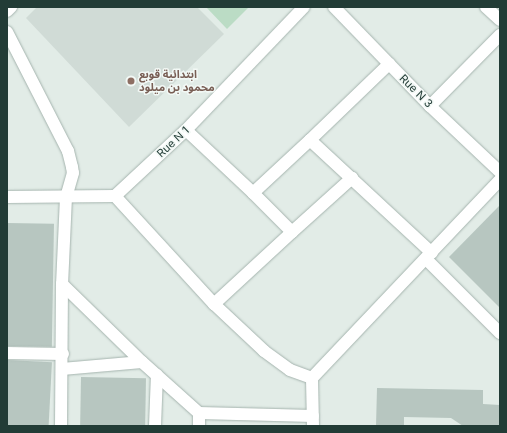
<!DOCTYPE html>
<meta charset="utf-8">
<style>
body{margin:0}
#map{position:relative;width:507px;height:433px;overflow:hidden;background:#e2ece7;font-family:Inter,"Noto Sans Arabic",sans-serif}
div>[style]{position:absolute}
.built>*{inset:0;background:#d0dbd6}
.green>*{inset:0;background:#bbdcc5}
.building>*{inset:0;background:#b7c6c0;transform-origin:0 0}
.roads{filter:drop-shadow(0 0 1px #a5b4ae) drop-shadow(0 0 1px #a5b4ae)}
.street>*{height:12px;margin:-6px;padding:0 6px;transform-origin:6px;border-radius:6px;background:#fff}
.dots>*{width:11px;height:11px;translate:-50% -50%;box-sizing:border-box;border:2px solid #f2f8f5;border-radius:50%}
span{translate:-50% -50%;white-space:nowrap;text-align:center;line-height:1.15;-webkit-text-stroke:3px #f2f8f5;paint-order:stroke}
.education-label{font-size:11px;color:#785e54;font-weight:700}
.left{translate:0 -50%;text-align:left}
.street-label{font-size:11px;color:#223c36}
.frame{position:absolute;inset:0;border:8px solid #223c36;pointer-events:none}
</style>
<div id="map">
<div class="built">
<div style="clip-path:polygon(37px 7px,197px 7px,224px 34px,129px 127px,26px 18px)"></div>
</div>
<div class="green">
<div style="clip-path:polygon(206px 7px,249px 7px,227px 29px)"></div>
</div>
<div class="building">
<div style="clip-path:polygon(500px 205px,500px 308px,449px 257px)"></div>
<div style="left:7px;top:223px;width:47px;height:123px;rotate:1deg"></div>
<div style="left:7px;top:360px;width:45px;height:66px;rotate:3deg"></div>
<div style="left:81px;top:377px;width:65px;height:49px;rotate:1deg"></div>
<div style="clip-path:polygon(377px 388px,483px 390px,483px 404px,500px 405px,500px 426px,463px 426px,451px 418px,404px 417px,404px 426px,376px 426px)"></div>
</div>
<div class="roads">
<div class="street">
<div style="left:334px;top:7px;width:138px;rotate:45.9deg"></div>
<div style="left:430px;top:106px;width:96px;rotate:43.3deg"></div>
<div style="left:486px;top:7px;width:19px;rotate:43deg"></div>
<div style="left:7px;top:11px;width:6px;rotate:-45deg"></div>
<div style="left:7px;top:32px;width:134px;rotate:62.9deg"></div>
<div style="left:68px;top:151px;width:16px;rotate:76deg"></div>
<div style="left:72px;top:167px;width:6px;rotate:81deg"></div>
<div style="left:73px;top:173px;width:25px;rotate:106deg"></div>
<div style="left:66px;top:197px;width:87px;rotate:92.6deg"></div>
<div style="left:62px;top:284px;width:142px;rotate:90.4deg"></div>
<div style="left:430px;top:106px;width:100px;rotate:-45.4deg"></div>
<div style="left:186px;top:130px;width:92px;rotate:43.2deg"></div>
<div style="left:253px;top:193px;width:78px;rotate:-42.9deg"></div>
<div style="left:310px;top:140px;width:166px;rotate:42.8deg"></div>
<div style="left:310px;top:140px;width:110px;rotate:-43.9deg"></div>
<div style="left:115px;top:196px;width:147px;rotate:47.5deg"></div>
<div style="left:214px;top:304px;width:69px;rotate:43.2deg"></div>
<div style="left:264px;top:351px;width:32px;rotate:36deg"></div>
<div style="left:290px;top:370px;width:23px;rotate:20deg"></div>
<div style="left:7px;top:197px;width:108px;rotate:-0.5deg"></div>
<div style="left:115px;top:196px;width:97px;rotate:-42.9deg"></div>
<div style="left:186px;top:130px;width:170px;rotate:-46.2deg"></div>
<div style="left:292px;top:232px;width:81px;rotate:-42deg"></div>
<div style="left:426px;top:259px;width:105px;rotate:45deg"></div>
<div style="left:62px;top:284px;width:112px;rotate:44.3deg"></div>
<div style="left:142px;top:362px;width:76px;rotate:41.8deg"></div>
<div style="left:199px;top:413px;width:13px;rotate:90deg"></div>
<div style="left:214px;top:304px;width:106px;rotate:-42.7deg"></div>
<div style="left:292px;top:232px;width:55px;rotate:-135deg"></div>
<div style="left:7px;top:353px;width:56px;rotate:1deg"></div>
<div style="left:62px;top:369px;width:80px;rotate:-5deg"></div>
<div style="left:199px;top:413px;width:114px;rotate:1.5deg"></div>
<div style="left:155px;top:426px;width:51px;rotate:-87.8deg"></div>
<div style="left:313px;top:426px;width:48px;rotate:-91.2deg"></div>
<div style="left:312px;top:378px;width:273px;rotate:-46.5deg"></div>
</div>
</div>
<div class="dots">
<div style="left:131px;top:81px;background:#8d6e63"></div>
</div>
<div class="education-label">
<span class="left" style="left:139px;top:81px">ابتدائية قوبع<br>محمود بن ميلود</span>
</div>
<div class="street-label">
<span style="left:416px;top:91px;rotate:45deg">Rue N 3</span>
<span style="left:173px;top:142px;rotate:-43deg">Rue N 1</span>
</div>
<div class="frame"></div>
</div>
